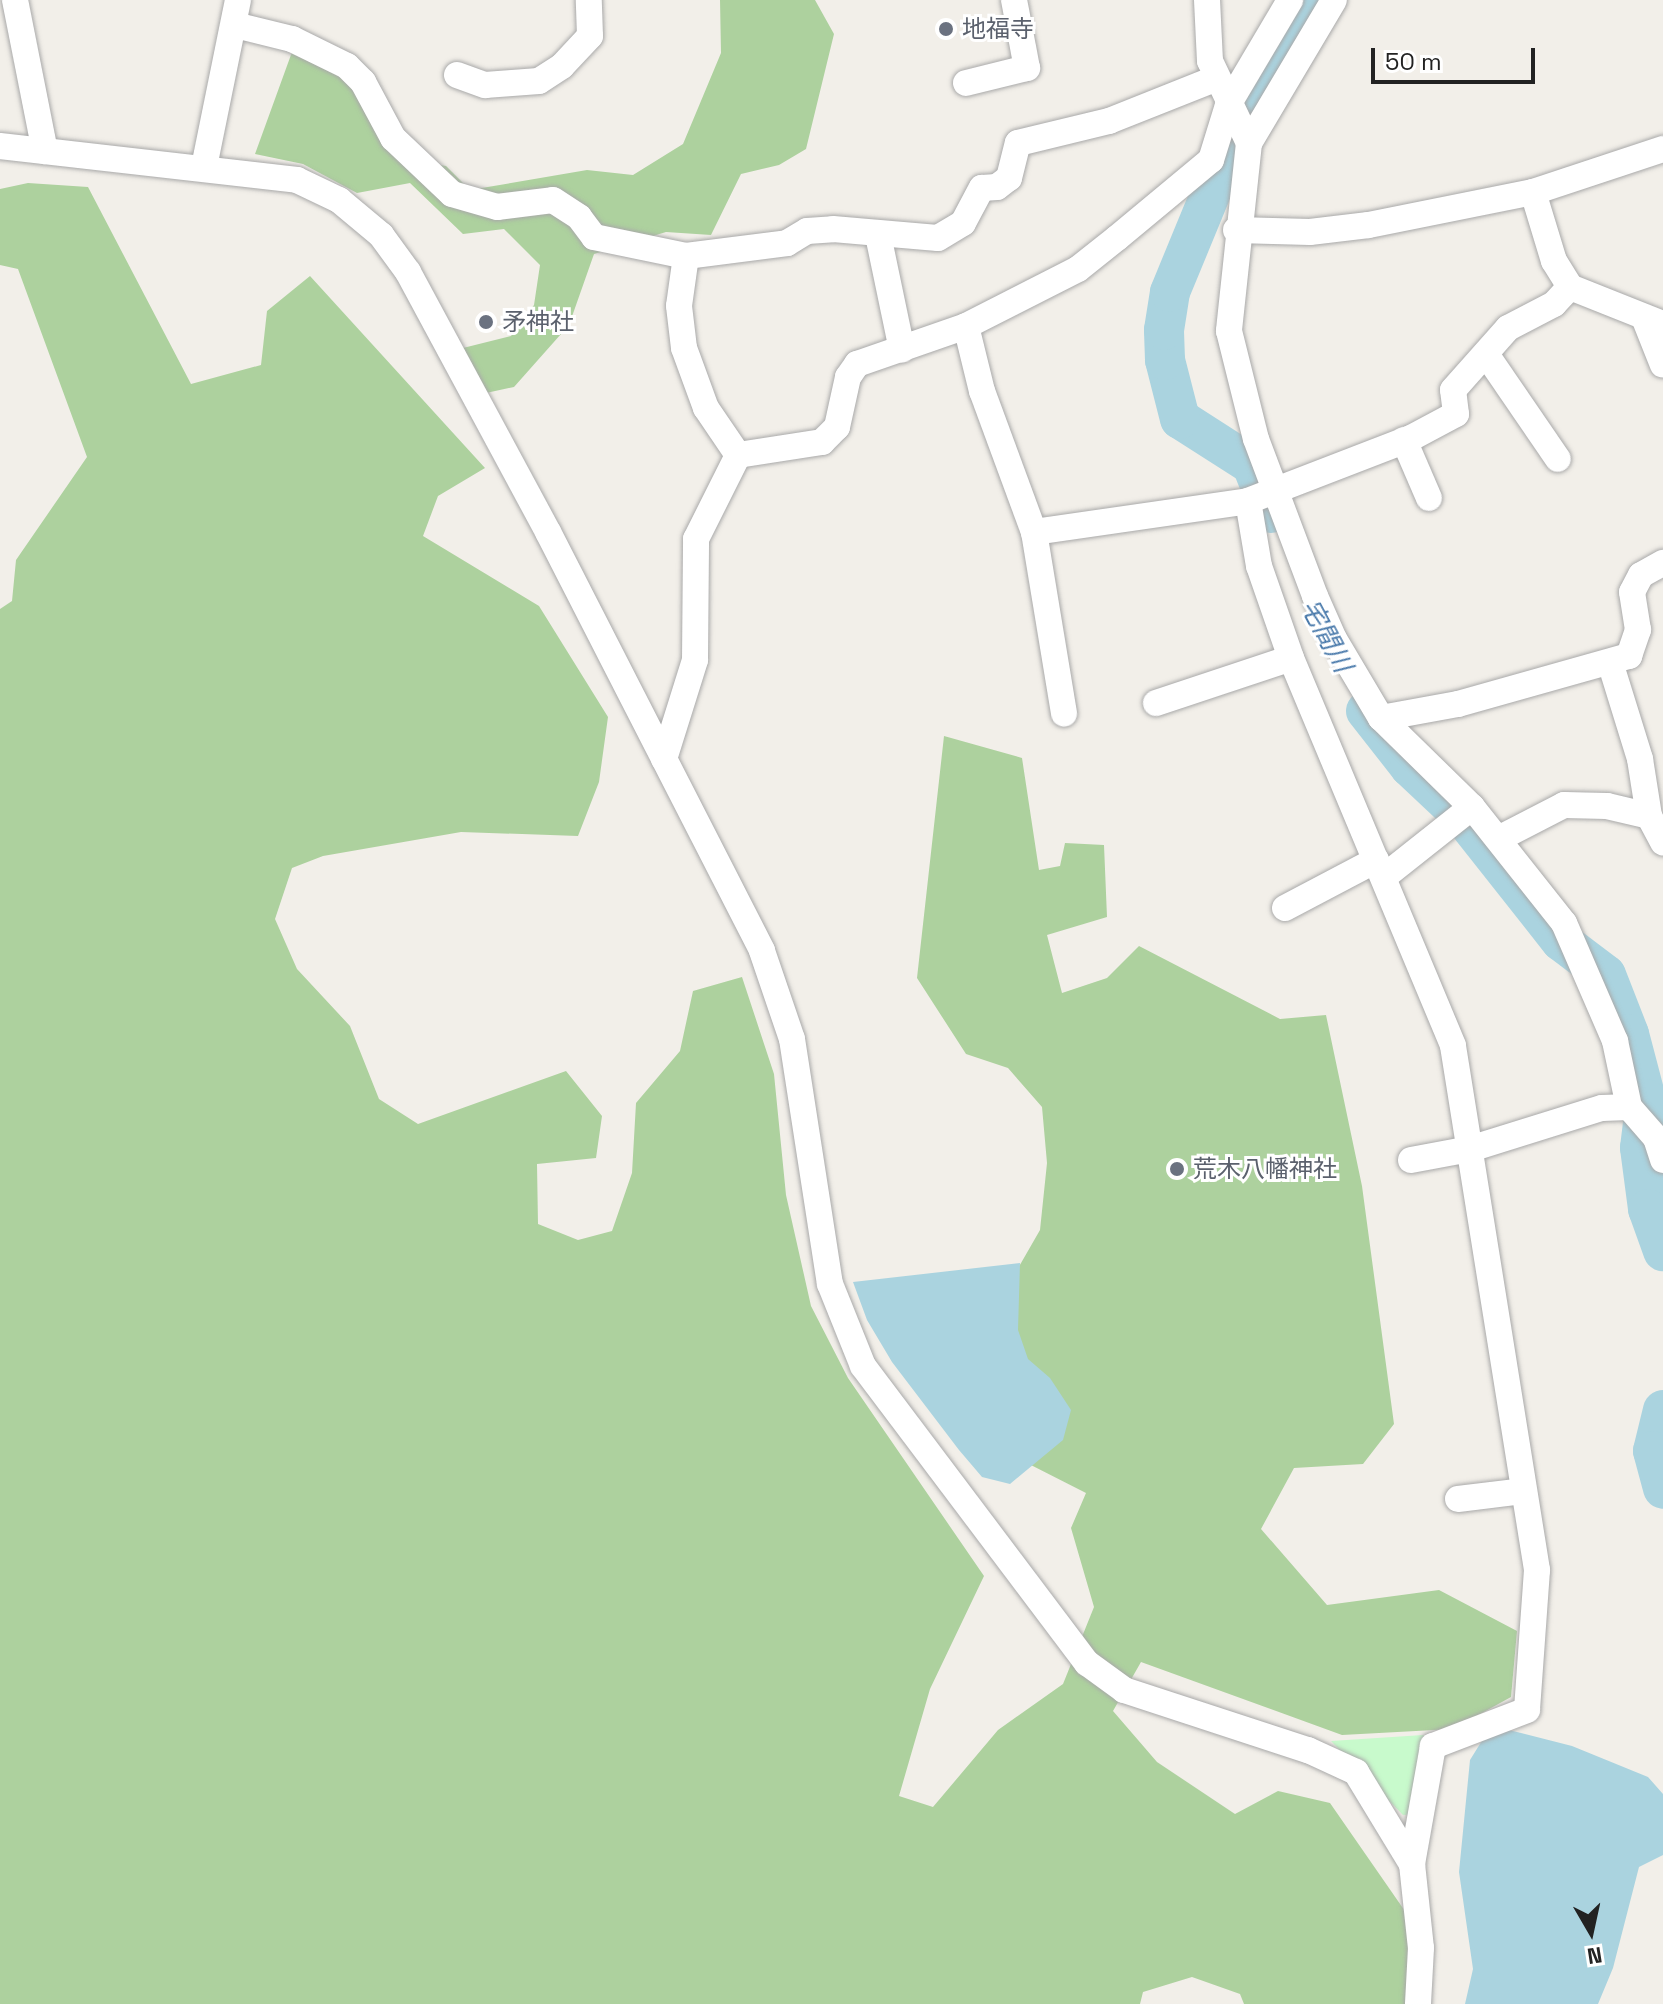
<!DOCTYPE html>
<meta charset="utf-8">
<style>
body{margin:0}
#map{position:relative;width:1663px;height:2004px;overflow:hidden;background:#f2efe9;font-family:"Space Grotesk","Noto Sans JP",sans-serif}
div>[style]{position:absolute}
.forest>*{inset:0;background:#add19e}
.park>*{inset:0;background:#c8facc}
.water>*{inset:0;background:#aad3df}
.river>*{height:40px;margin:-20px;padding:0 20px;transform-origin:20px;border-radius:20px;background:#aad3df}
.roads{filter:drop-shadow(0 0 2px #a9a9a9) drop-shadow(0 0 2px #a9a9a9)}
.minor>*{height:26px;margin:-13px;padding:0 13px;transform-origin:13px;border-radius:13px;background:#fff}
.dots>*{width:22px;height:22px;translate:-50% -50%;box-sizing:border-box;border:4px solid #fff;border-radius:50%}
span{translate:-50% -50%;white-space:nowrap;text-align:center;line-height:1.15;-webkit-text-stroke:6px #fff;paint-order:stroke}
.worship-label{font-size:24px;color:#5b616d}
.left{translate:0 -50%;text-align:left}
.water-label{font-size:26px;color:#4a7aab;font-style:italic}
.north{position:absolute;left:1551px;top:1892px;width:80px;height:80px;-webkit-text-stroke:6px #fff;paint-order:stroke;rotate:171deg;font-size:22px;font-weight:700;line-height:32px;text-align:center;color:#222}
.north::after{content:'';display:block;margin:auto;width:28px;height:36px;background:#222;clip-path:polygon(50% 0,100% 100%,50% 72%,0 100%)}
.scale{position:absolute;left:1371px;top:48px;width:164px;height:36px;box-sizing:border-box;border:4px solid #222;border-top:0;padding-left:10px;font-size:24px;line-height:28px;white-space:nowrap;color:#222;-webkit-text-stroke:6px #fff;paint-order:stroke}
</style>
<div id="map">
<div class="forest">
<div style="clip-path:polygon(720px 0,815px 0,834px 34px,806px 149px,779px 165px,741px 174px,711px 235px,666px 232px,594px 254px,569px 325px,514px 387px,486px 393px,463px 348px,511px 336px,534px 305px,540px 265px,504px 229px,463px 234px,410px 183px,357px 193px,303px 164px,255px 154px,292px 52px,338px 73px,358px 93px,402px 159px,446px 166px,470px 190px,587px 170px,633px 175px,683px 144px,721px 53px)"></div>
<div style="clip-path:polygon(28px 183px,88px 187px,191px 384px,261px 365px,267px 311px,310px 276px,485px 468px,438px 496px,423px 536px,539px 606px,608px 717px,599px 782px,578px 836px,461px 832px,323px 856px,292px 868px,275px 919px,297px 969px,350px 1026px,379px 1099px,418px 1124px,566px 1071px,602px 1116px,596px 1158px,537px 1164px,538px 1224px,578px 1240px,612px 1231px,632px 1173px,636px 1103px,680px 1051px,693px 991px,742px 977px,774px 1074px,786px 1195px,811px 1306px,848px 1378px,984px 1576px,930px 1689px,899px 1796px,933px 1807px,998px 1730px,1063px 1684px,1094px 1607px,1071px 1528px,1086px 1493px,1023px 1461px,993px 1312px,1040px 1230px,1047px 1163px,1042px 1107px,1008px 1068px,966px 1054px,917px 978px,944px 736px,1022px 758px,1039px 870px,1060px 866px,1065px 843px,1104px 845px,1107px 917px,1047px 935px,1062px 993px,1107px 978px,1139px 946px,1280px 1019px,1326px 1015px,1362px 1186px,1394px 1424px,1363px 1464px,1294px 1468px,1261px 1529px,1327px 1605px,1439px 1590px,1517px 1631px,1511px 1697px,1453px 1729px,1342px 1735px,1141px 1662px,1113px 1711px,1157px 1762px,1235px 1814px,1278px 1791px,1330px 1803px,1416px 1927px,1410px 2004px,1244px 2004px,1240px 1994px,1192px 1977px,1143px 1992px,1140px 2004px,0 2004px,0 609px,12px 601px,16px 560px,87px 457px,18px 269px,0 265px,0 189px)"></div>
</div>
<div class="park">
<div style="clip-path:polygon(1423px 1735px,1428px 1737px,1415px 1814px,1403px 1815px,1331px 1741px)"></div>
</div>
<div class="water">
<div style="clip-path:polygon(1020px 1263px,1018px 1330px,1028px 1359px,1050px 1378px,1071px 1410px,1063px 1440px,1010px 1484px,982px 1477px,959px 1450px,892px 1362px,867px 1320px,853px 1282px)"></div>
<div style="clip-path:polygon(1505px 1729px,1572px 1746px,1648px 1777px,1663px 1794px,1663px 1855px,1639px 1867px,1613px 1968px,1598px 2004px,1465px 2004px,1473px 1969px,1459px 1872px,1470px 1760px,1483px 1739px)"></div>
</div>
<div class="river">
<div style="left:1271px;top:513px;width:52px;rotate:-111.6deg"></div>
<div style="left:1252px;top:465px;width:85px;rotate:-147.4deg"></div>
<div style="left:1180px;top:419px;width:61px;rotate:-104.3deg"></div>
<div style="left:1165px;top:360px;width:30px;rotate:-92deg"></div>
<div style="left:1164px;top:330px;width:38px;rotate:-81deg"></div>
<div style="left:1170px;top:292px;width:149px;rotate:-67.6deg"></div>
<div style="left:1227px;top:154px;width:177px;rotate:-60.3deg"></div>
<div style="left:1366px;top:711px;width:71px;rotate:51.8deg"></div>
<div style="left:1410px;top:767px;width:73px;rotate:43.3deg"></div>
<div style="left:1463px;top:817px;width:158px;rotate:51.7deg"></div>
<div style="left:1561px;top:941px;width:56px;rotate:37.1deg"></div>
<div style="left:1606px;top:975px;width:63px;rotate:68.7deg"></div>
<div style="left:1629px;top:1034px;width:67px;rotate:75.3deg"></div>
<div style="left:1646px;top:1099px;width:49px;rotate:97deg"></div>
<div style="left:1640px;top:1148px;width:62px;rotate:82.5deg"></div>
<div style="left:1648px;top:1209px;width:45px;rotate:70.3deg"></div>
<div style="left:1663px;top:1410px;width:42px;rotate:103.7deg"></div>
<div style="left:1653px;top:1451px;width:39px;rotate:75deg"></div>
</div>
<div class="roads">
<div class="minor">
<div style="left:15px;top:0;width:154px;rotate:78.8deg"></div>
<div style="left:1207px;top:0;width:61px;rotate:87.2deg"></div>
<div style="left:1210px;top:61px;width:91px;rotate:64.6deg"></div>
<div style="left:1249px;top:143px;width:189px;rotate:96.1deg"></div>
<div style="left:1229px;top:331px;width:111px;rotate:76deg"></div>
<div style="left:1256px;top:439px;width:168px;rotate:69.4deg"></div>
<div style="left:1315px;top:596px;width:47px;rotate:66.2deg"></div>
<div style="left:1334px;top:639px;width:92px;rotate:59.3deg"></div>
<div style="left:1381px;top:718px;width:127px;rotate:44.4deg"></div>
<div style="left:1472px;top:807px;width:148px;rotate:51.6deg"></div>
<div style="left:1564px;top:923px;width:129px;rotate:66.6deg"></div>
<div style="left:1615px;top:1041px;width:67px;rotate:78deg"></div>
<div style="left:1629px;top:1107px;width:41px;rotate:48.9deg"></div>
<div style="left:1656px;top:1138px;width:23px;rotate:72deg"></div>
<div style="left:235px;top:25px;width:59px;rotate:13.8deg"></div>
<div style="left:292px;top:39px;width:61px;rotate:26.1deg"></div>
<div style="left:347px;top:66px;width:23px;rotate:45deg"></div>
<div style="left:363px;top:82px;width:64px;rotate:61.8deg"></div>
<div style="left:393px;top:138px;width:81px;rotate:43.5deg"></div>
<div style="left:452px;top:194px;width:47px;rotate:16.1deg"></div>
<div style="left:497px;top:207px;width:56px;rotate:-7.1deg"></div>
<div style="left:553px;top:200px;width:31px;rotate:33deg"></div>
<div style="left:579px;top:217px;width:25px;rotate:53deg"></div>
<div style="left:594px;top:237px;width:94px;rotate:11.7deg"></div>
<div style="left:686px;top:256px;width:102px;rotate:-7.3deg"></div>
<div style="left:787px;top:243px;width:23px;rotate:-31deg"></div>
<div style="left:807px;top:231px;width:26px;rotate:-4deg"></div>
<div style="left:833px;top:229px;width:105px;rotate:4.9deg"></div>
<div style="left:938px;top:238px;width:29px;rotate:-31deg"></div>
<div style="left:963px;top:223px;width:40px;rotate:-62deg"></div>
<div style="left:982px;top:188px;width:15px;rotate:-4deg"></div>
<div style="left:997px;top:187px;width:15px;rotate:-37deg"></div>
<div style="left:1009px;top:178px;width:36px;rotate:-76deg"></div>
<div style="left:1018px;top:143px;width:94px;rotate:-13.6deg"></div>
<div style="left:1109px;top:121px;width:116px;rotate:-21.7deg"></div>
<div style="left:457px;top:75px;width:30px;rotate:20deg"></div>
<div style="left:485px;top:85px;width:54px;rotate:-4.2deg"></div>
<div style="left:539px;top:81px;width:27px;rotate:-33deg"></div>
<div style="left:562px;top:66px;width:41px;rotate:-47deg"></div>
<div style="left:590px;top:36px;width:36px;rotate:-92deg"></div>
<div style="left:966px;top:83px;width:63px;rotate:-13.8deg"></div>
<div style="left:1027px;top:68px;width:69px;rotate:-100.8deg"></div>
<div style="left:1249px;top:143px;width:166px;rotate:-59.3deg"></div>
<div style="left:0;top:146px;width:299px;rotate:6.5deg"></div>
<div style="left:297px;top:180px;width:47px;rotate:25.5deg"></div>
<div style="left:339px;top:200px;width:55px;rotate:39.8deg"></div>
<div style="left:381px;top:235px;width:46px;rotate:53.9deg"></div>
<div style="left:408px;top:272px;width:295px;rotate:61.7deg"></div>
<div style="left:548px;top:532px;width:470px;rotate:62.9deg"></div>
<div style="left:762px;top:951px;width:93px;rotate:71.2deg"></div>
<div style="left:792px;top:1039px;width:248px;rotate:81.2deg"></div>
<div style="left:830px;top:1284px;width:88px;rotate:68.1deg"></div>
<div style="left:863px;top:1366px;width:372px;rotate:53deg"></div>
<div style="left:1087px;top:1663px;width:46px;rotate:36.1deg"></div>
<div style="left:1124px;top:1690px;width:194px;rotate:18.1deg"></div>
<div style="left:1308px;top:1750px;width:53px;rotate:24.6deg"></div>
<div style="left:1356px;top:1772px;width:108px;rotate:58.7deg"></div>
<div style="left:204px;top:167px;width:170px;rotate:-78.5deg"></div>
<div style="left:1533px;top:192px;width:72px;rotate:73.1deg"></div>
<div style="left:1554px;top:261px;width:31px;rotate:58deg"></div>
<div style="left:1570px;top:287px;width:100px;rotate:21.7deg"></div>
<div style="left:1236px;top:230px;width:74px;rotate:1.5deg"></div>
<div style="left:1310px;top:232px;width:59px;rotate:-6.8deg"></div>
<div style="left:1369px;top:225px;width:167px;rotate:-11.4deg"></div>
<div style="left:1533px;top:192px;width:137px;rotate:-18.3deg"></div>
<div style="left:878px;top:235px;width:117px;rotate:78.2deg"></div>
<div style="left:686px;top:256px;width:50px;rotate:98deg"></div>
<div style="left:679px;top:306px;width:42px;rotate:83.2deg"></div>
<div style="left:684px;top:348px;width:64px;rotate:69.9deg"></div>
<div style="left:706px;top:408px;width:57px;rotate:55.8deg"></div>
<div style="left:1645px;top:320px;width:48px;rotate:68.2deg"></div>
<div style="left:966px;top:326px;width:67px;rotate:76.2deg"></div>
<div style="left:982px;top:391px;width:150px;rotate:69.8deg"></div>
<div style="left:1034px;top:532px;width:184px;rotate:80.6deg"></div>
<div style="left:1486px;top:354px;width:127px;rotate:55.6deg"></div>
<div style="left:1404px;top:440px;width:63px;rotate:66.7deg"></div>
<div style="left:1248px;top:501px;width:66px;rotate:80.4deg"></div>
<div style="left:1259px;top:566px;width:97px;rotate:70.8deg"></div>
<div style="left:1291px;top:658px;width:420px;rotate:67.3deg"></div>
<div style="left:1453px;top:1046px;width:531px;rotate:80.89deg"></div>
<div style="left:1537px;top:1570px;width:140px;rotate:94.1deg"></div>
<div style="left:1527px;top:1710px;width:101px;rotate:159deg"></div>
<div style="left:1433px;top:1746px;width:120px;rotate:100.1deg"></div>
<div style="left:1412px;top:1864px;width:84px;rotate:83.9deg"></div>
<div style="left:1421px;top:1948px;width:56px;rotate:93.1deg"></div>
<div style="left:1034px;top:532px;width:216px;rotate:-8.2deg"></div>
<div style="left:1248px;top:501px;width:175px;rotate:-21.1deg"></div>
<div style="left:1411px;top:438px;width:51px;rotate:-28.1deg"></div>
<div style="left:1456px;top:414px;width:24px;rotate:-97deg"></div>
<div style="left:1453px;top:390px;width:83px;rotate:-48.4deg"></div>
<div style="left:1508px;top:328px;width:52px;rotate:-27.6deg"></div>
<div style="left:1554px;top:304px;width:23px;rotate:-47deg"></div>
<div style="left:1610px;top:662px;width:102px;rotate:72.8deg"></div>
<div style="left:1640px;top:759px;width:58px;rotate:81deg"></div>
<div style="left:1156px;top:703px;width:142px;rotate:-18.4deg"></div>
<div style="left:1381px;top:718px;width:78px;rotate:-10.3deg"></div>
<div style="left:1458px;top:704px;width:178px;rotate:-15.7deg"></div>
<div style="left:1629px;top:656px;width:28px;rotate:-71deg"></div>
<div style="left:1638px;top:630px;width:38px;rotate:-99deg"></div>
<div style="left:1632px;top:592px;width:19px;rotate:-62deg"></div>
<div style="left:1641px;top:575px;width:25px;rotate:-29deg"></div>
<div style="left:664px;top:759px;width:104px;rotate:-72.6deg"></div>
<div style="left:695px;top:660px;width:121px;rotate:-89.5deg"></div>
<div style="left:696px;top:539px;width:94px;rotate:-63.4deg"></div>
<div style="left:738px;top:455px;width:85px;rotate:-8.8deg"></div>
<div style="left:822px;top:442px;width:21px;rotate:-45deg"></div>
<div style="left:837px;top:427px;width:51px;rotate:-77.6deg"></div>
<div style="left:848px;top:377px;width:16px;rotate:-55deg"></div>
<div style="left:857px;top:364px;width:115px;rotate:-19.2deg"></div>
<div style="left:966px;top:326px;width:126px;rotate:-27deg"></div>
<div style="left:1078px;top:269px;width:50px;rotate:-38.5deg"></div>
<div style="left:1117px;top:238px;width:122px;rotate:-39.7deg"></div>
<div style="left:1211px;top:160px;width:58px;rotate:-72.8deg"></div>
<div style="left:1228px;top:105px;width:122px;rotate:-59.4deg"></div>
<div style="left:1500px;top:838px;width:72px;rotate:-27.3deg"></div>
<div style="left:1564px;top:805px;width:43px;rotate:1.3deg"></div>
<div style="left:1607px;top:806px;width:43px;rotate:13.4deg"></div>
<div style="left:1649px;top:816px;width:30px;rotate:62deg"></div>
<div style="left:1385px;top:876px;width:111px;rotate:-38.4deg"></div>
<div style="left:1285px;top:908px;width:103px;rotate:-27.8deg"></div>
<div style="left:1411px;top:1160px;width:60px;rotate:-10.6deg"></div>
<div style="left:1470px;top:1149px;width:138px;rotate:-17.3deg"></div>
<div style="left:1602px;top:1108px;width:27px;rotate:-2deg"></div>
<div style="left:1458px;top:1499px;width:65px;rotate:-7deg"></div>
</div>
</div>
<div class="dots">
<div style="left:946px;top:29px;background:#6b7280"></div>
<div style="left:486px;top:322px;background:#6b7280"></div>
<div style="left:1177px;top:1169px;background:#6b7280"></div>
</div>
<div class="worship-label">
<span class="left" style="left:962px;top:29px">地福寺</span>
<span class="left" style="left:502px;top:322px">矛神社</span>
<span class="left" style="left:1193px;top:1169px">荒木八幡神社</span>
</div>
<div class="water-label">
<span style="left:1326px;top:636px;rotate:62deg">宅間川</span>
</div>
<div class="north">N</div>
<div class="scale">50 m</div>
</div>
